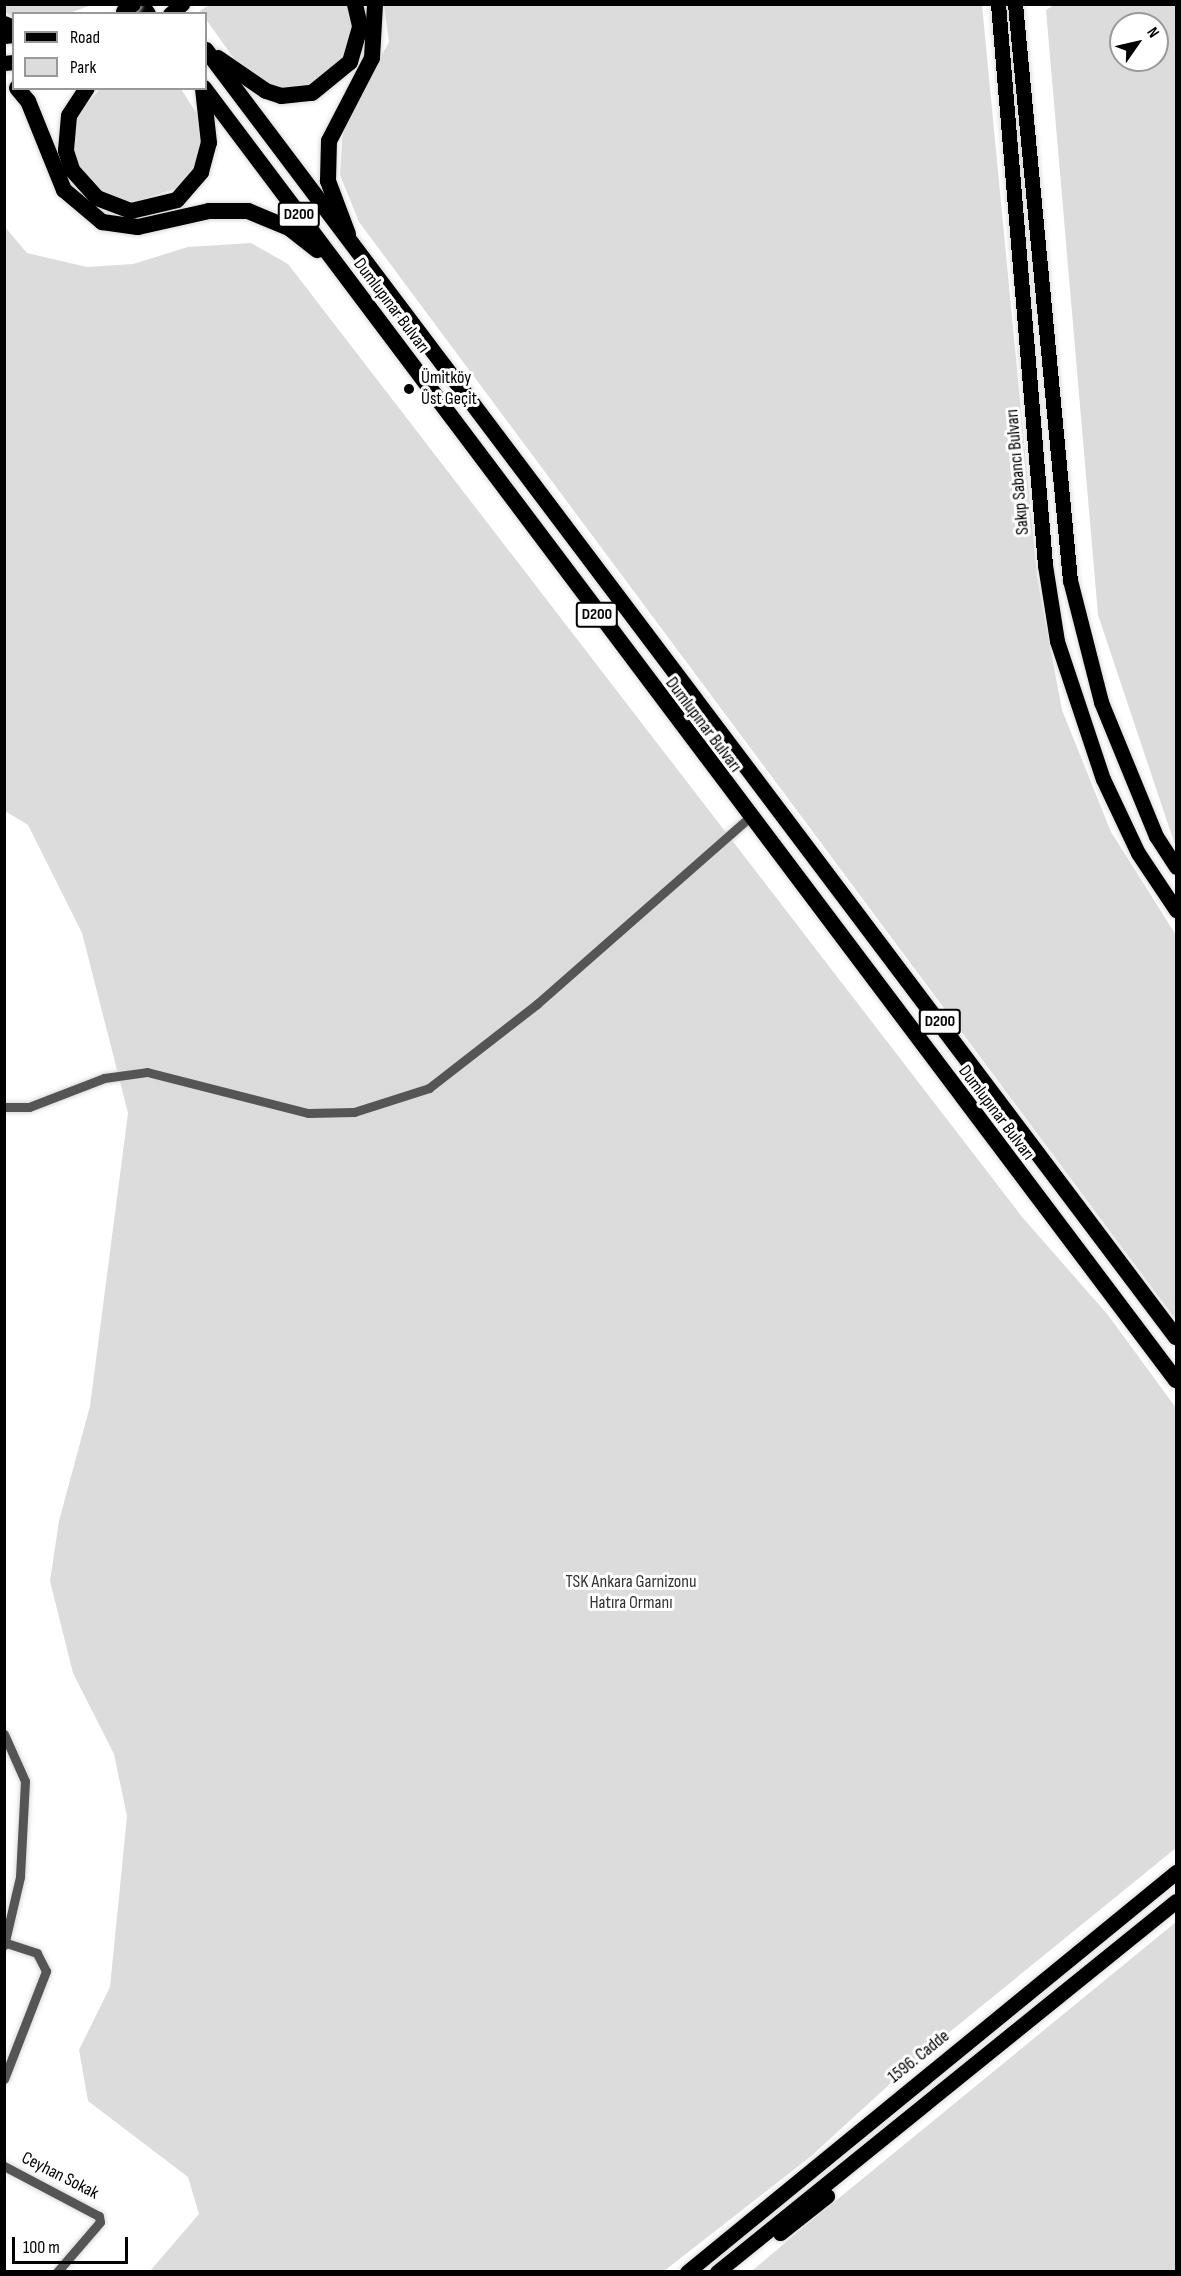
<!DOCTYPE html>
<meta charset="utf-8">
<style>
body{margin:0}
#map{position:relative;width:1181px;height:2276px;overflow:hidden;background:#fff;font-family:"Sofia Sans Condensed",sans-serif}
div>[style]{position:absolute}
.green>*{inset:0;background:#dcdcdc}
.roads{filter:drop-shadow(0 0 2px #dbdbdb) drop-shadow(0 0 2px #dbdbdb)}
.street>*{height:9px;margin:-4.5px;padding:0 4.5px;transform-origin:4.5px;border-radius:4.5px;background:#555}
.primary>*{height:15px;margin:-7.5px;padding:0 7.5px;transform-origin:7.5px;border-radius:7.5px;background:#000}
.highway>*{height:16px;margin:-8px;padding:0 8px;transform-origin:8px;border-radius:8px;background:#000}
.bridges{filter:drop-shadow(0 0 2px #dbdbdb) drop-shadow(0 0 2px #dbdbdb)}
.primary-bridge>*{height:15px;margin:-7.5px;padding:0 7.5px;transform-origin:7.5px;border-radius:7.5px;background:#000}
.dots>*{width:16px;height:16px;translate:-50% -50%;box-sizing:border-box;border:3px solid #fff;border-radius:50%}
span{translate:-50% -50%;white-space:nowrap;text-align:center;line-height:1.15;-webkit-text-stroke:6px #fff;paint-order:stroke}
.shield-label span{padding:2px 4px;background:#fff;border:2px solid;border-radius:4px;-webkit-text-stroke-width:0}
.shield-label{font-size:16px;color:#000;font-weight:700}
.street-label{font-size:18px;color:#000}
.poi-label{font-size:18px;color:#000}
.left{translate:0 -50%;text-align:left}
.park-label{font-size:18px;color:#333}
.frame{position:absolute;inset:0;border:6px solid #000;pointer-events:none}
.legend{position:absolute;left:12px;top:12px;width:195px;height:78px;box-sizing:border-box;background:#fff;border:2px solid #999;margin:0;padding:8px 10px;list-style:none;font-size:18px;color:#000}
.legend li{display:flex;align-items:center;gap:12px;height:30px}
.legend b{width:30px;border:2px solid #999}
.north{position:absolute;left:1109px;top:12px;width:60px;height:60px;box-sizing:border-box;background:#fff;border:2px solid #999;border-radius:50%;rotate:56deg;font-size:16px;font-weight:700;line-height:24px;text-align:center;color:#000}
.north::after{content:'';display:block;margin:auto;width:21px;height:27px;background:#000;clip-path:polygon(50% 0,100% 100%,50% 72%,0 100%)}
.scale{position:absolute;left:12px;top:2237px;width:116px;height:27px;box-sizing:border-box;border:3px solid #000;border-top:0;padding-left:8px;font-size:18px;line-height:21px;white-space:nowrap;color:#000;-webkit-text-stroke:4px #fff;paint-order:stroke}
</style>
<div id="map">
<div class="green">
<div style="clip-path:polygon(210px 4px,350px 5px,354px 26px,346px 55px,328px 76px,301px 90px,273px 87px,240px 67px,200px 11px)"></div>
<div style="clip-path:polygon(4px 5px,5px 4px,92px 5px,69px 13px,13px 17px,5px 12px)"></div>
<div style="clip-path:polygon(384px 5px,982px 5px,1037px 577px,1062px 710px,1111px 832px,1176px 935px,1176px 1320px,359px 222px,340px 175px,343px 126px,389px 42px)"></div>
<div style="clip-path:polygon(evenodd,1054px 5px,1176px 5px,1176px 848px,1098px 615px,1046px 10px,1054px 5px,1121px 24px,1157px 24px,1157px 60px,1121px 60px,1121px 24px)"></div>
<div style="clip-path:polygon(100px 89px,181px 89px,199px 117px,202px 143px,199px 164px,181px 187px,134px 202px,106px 196px,85px 178px,74px 158px,74px 119px)"></div>
<div style="clip-path:polygon(4px 226px,27px 253px,87px 267px,133px 264px,188px 247px,251px 243px,288px 264px,1023px 1218px,1108px 1315px,1176px 1408px,1176px 1848px,925px 2052px,810px 2157px,664px 2271px,150px 2271px,199px 2214px,188px 2177px,88px 2101px,79px 2050px,110px 1987px,127px 1816px,114px 1754px,73px 1673px,50px 1581px,59px 1521px,90px 1406px,128px 1113px,82px 933px,28px 825px,5px 811px)"></div>
<div style="clip-path:polygon(1176px 1922px,1176px 2271px,752px 2271px,806px 2225px)"></div>
</div>
<div class="roads">
<div class="street">
<div style="left:4px;top:1107px;width:25px"></div>
<div style="left:29px;top:1107px;width:80px;rotate:-21.1deg"></div>
<div style="left:104px;top:1078px;width:43px;rotate:-7.9deg"></div>
<div style="left:147px;top:1072px;width:166px;rotate:14.3deg"></div>
<div style="left:308px;top:1113px;width:46px;rotate:-1.2deg"></div>
<div style="left:354px;top:1112px;width:79px;rotate:-17.7deg"></div>
<div style="left:429px;top:1088px;width:137px;rotate:-37.9deg"></div>
<div style="left:537px;top:1004px;width:282px;rotate:-41.3deg"></div>
<div style="left:4px;top:1734px;width:51px;rotate:65.9deg"></div>
<div style="left:25px;top:1781px;width:96px;rotate:93deg"></div>
<div style="left:20px;top:1877px;width:70px;rotate:103.2deg"></div>
<div style="left:4px;top:2079px;width:116px;rotate:-68.7deg"></div>
<div style="left:46px;top:1971px;width:20px;rotate:-117deg"></div>
<div style="left:37px;top:1953px;width:33px;rotate:-162deg"></div>
<div style="left:4px;top:2166px;width:107px;rotate:27.8deg"></div>
<div style="left:99px;top:2216px;width:6px;rotate:81deg"></div>
<div style="left:100px;top:2222px;width:66px;rotate:130.7deg"></div>
</div>
<div class="primary">
<div style="left:998px;top:4px;width:563px;rotate:85.21deg"></div>
<div style="left:1045px;top:565px;width:77px;rotate:81deg"></div>
<div style="left:1057px;top:641px;width:145px;rotate:71.6deg"></div>
<div style="left:1103px;top:779px;width:82px;rotate:64.7deg"></div>
<div style="left:1138px;top:853px;width:69px;rotate:56.3deg"></div>
<div style="left:1015px;top:4px;width:579px;rotate:84.55deg"></div>
<div style="left:1070px;top:580px;width:126px;rotate:75.7deg"></div>
<div style="left:1101px;top:702px;width:145px;rotate:67.7deg"></div>
<div style="left:1156px;top:836px;width:37px;rotate:57deg"></div>
<div style="left:4px;top:36px;width:10px;rotate:-6deg"></div>
<div style="left:4px;top:63px;width:10px;rotate:-6deg"></div>
<div style="left:780px;top:2233px;width:60px;rotate:-38.2deg"></div>
<div style="left:687px;top:2272px;width:632px;rotate:-39.28deg"></div>
<div style="left:717px;top:2272px;width:590px;rotate:-38.95deg"></div>
</div>
<div class="highway">
<div style="left:141px;top:4px;width:12px;rotate:55deg"></div>
<div style="left:4px;top:24px;width:11px;rotate:22deg"></div>
<div style="left:206px;top:50px;width:1612px;rotate:53deg"></div>
<div style="left:218px;top:58px;width:58px;rotate:34.5deg"></div>
<div style="left:266px;top:91px;width:16px;rotate:18deg"></div>
<div style="left:281px;top:96px;width:31px;rotate:-6deg"></div>
<div style="left:312px;top:93px;width:49px;rotate:-39.2deg"></div>
<div style="left:350px;top:62px;width:37px;rotate:-74deg"></div>
<div style="left:360px;top:26px;width:23px;rotate:-103deg"></div>
<div style="left:17px;top:88px;width:17px;rotate:50deg"></div>
<div style="left:28px;top:101px;width:96px;rotate:68deg"></div>
<div style="left:64px;top:190px;width:50px;rotate:40.1deg"></div>
<div style="left:102px;top:222px;width:36px;rotate:8deg"></div>
<div style="left:138px;top:227px;width:73px;rotate:-12.7deg"></div>
<div style="left:209px;top:211px;width:39px"></div>
<div style="left:248px;top:211px;width:44px;rotate:22.5deg"></div>
<div style="left:289px;top:228px;width:36px;rotate:38deg"></div>
<div style="left:87px;top:88px;width:33px;rotate:123deg"></div>
<div style="left:69px;top:116px;width:35px;rotate:95deg"></div>
<div style="left:66px;top:151px;width:20px;rotate:72deg"></div>
<div style="left:72px;top:170px;width:38px;rotate:48deg"></div>
<div style="left:97px;top:198px;width:36px;rotate:21deg"></div>
<div style="left:131px;top:211px;width:47px;rotate:-13.4deg"></div>
<div style="left:177px;top:200px;width:37px;rotate:-49deg"></div>
<div style="left:201px;top:172px;width:30px;rotate:-75deg"></div>
<div style="left:209px;top:143px;width:54px;rotate:-96.3deg"></div>
<div style="left:204px;top:88px;width:1617px;rotate:53.05deg"></div>
<div style="left:348px;top:234px;width:57px;rotate:-110.7deg"></div>
<div style="left:328px;top:181px;width:40px;rotate:-88.6deg"></div>
<div style="left:329px;top:141px;width:93px;rotate:-62.6deg"></div>
<div style="left:372px;top:58px;width:54px;rotate:-86.8deg"></div>
</div>
</div>
<div class="bridges">
<div class="primary-bridge">
<div style="left:123px;top:11px;width:12px;rotate:-35deg"></div>
<div style="left:170px;top:14px;width:16px;rotate:-40deg"></div>
</div>
</div>
<div class="dots">
<div style="left:409px;top:389px;background:#000"></div>
</div>
<div class="shield-label">
<span style="left:299px;top:215px">D200</span>
<span style="left:597px;top:615px">D200</span>
<span style="left:940px;top:1022px">D200</span>
</div>
<div class="street-label">
<span style="left:391px;top:306px;rotate:53deg">Dumlupınar Bulvarı</span>
<span style="left:1018px;top:472px;rotate:-95deg">Sakıp Sabancı Bulvarı</span>
<span style="left:703px;top:725px;rotate:53deg">Dumlupınar Bulvarı</span>
<span style="left:996px;top:1113px;rotate:53deg">Dumlupınar Bulvarı</span>
<span style="left:919px;top:2057px;rotate:-39deg">1596. Cadde</span>
<span style="left:60px;top:2176px;rotate:27deg">Ceyhan Sokak</span>
</div>
<div class="poi-label">
<span class="left" style="left:421px;top:389px">Ümitköy<br>Üst Geçit</span>
</div>
<div class="park-label">
<span style="left:631px;top:1593px">TSK Ankara Garnizonu<br>Hatıra Ormanı</span>
</div>
<div class="frame"></div>
<ul class="legend">
<li><b style="height:8px;background:#000"></b>Road</li>
<li><b style="height:16px;background:#dcdcdc"></b>Park</li>
</ul>
<div class="north">N</div>
<div class="scale">100 m</div>
</div>
